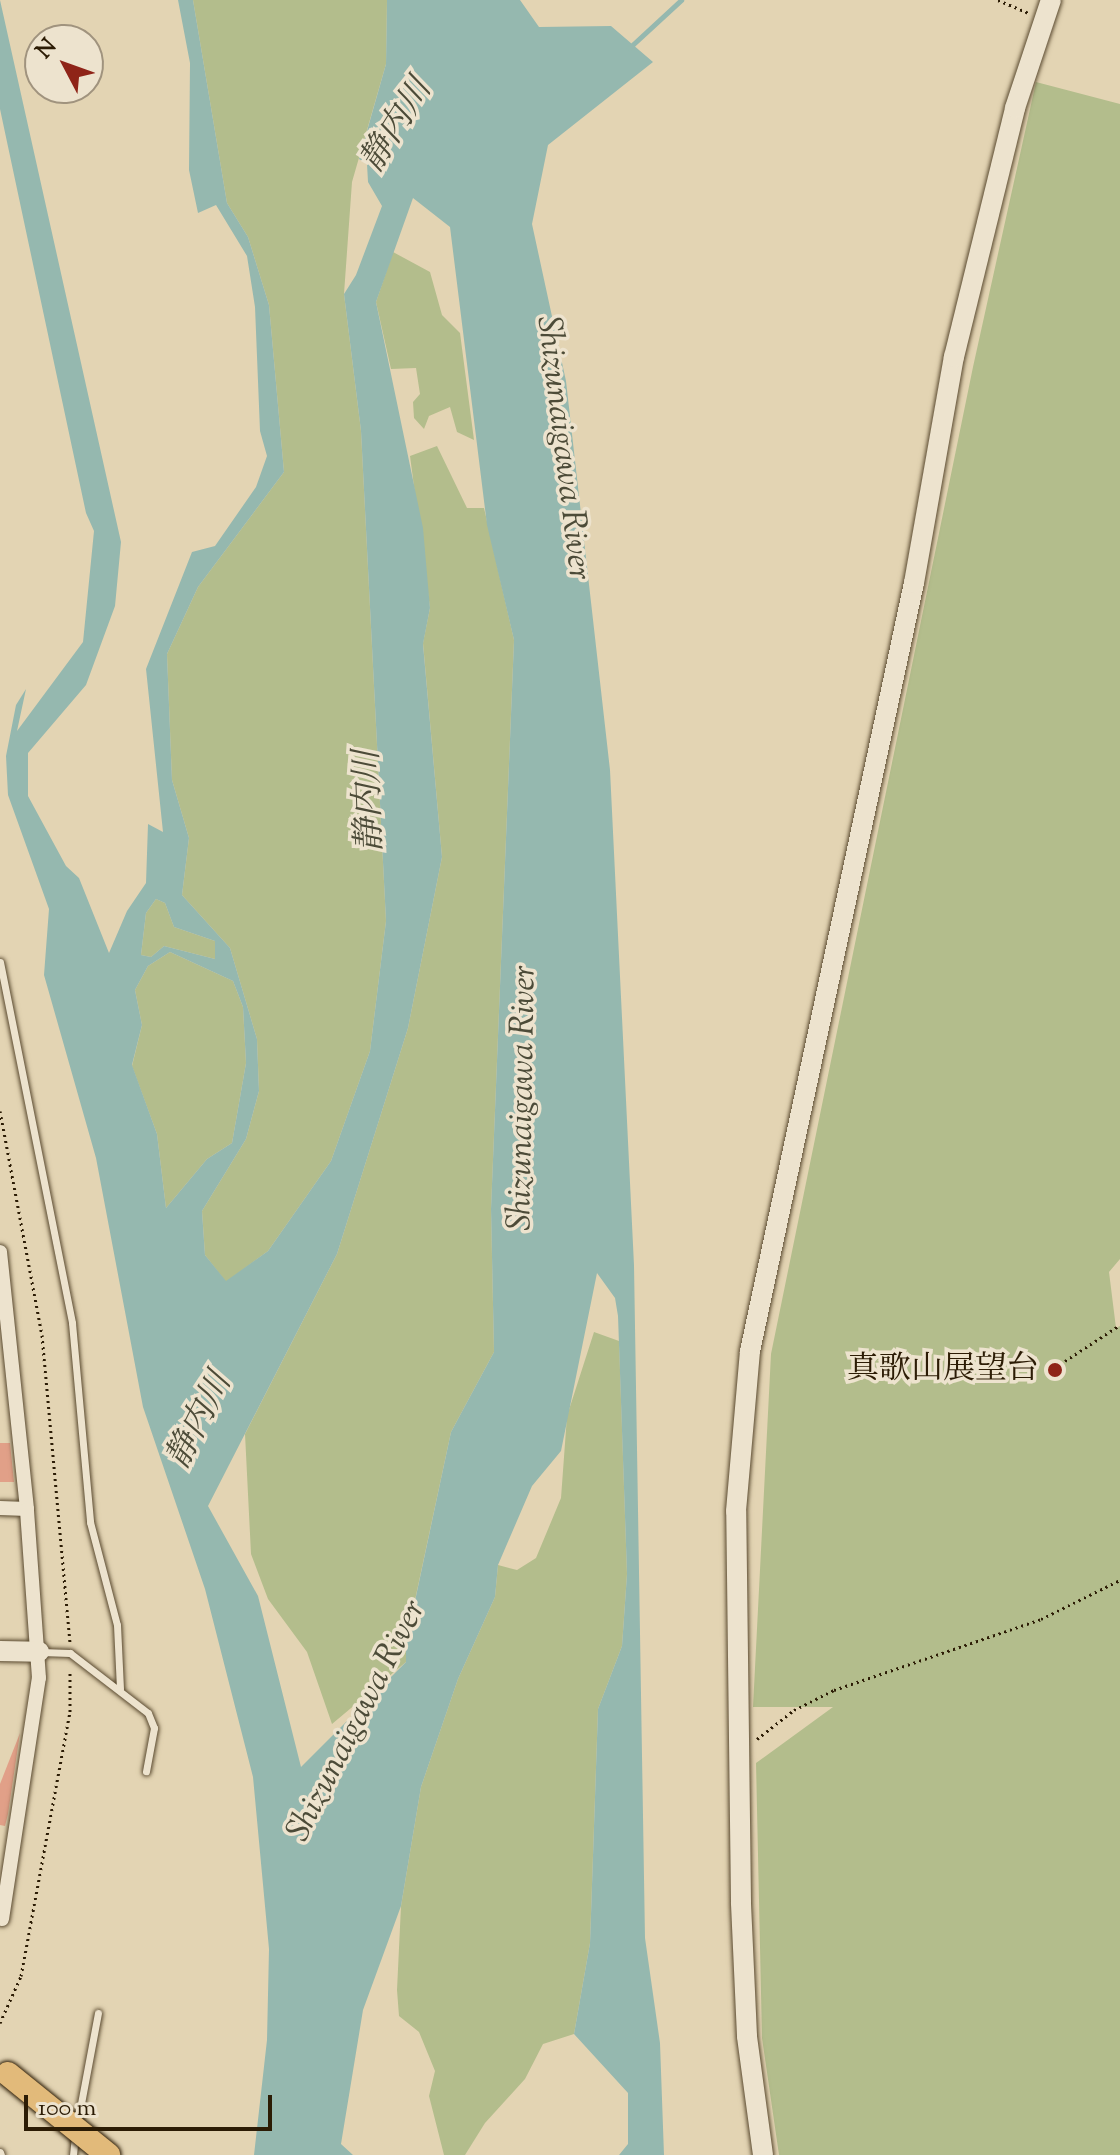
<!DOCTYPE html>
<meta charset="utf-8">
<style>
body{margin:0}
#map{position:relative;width:1120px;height:2155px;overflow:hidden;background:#e3d4b3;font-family:"Sorts Mill Goudy","Noto Serif JP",serif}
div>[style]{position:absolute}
.green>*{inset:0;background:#b3bd8c}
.water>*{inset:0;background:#95b8af}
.stream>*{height:5px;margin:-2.5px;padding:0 2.5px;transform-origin:2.5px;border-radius:2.5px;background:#95b8af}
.building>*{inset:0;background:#e1a088}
.path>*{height:3px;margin-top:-1.5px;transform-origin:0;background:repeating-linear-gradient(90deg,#2c1c05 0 2px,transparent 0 6px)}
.roads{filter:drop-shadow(0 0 2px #5a4a30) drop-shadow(0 0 2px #5a4a30)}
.lane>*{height:7px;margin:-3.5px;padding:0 3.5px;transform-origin:3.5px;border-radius:3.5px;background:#ede3ce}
.street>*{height:14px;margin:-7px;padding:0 7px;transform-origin:7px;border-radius:7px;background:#ede3ce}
.secondary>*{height:20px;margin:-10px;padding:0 10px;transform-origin:10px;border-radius:10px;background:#ede3ce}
.bridges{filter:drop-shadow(0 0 2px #2c1c05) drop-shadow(0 0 2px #2c1c05)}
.highway-bridge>*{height:24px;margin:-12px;padding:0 12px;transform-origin:12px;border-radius:12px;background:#e2ba7a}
.dots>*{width:22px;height:22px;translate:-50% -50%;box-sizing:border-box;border:4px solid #ede3ce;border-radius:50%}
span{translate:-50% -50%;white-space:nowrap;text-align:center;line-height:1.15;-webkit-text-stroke:7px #ede3ce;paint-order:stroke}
.poi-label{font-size:32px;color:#2c1c05}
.right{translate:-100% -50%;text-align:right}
.water-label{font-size:34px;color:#4c4b38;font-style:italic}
.north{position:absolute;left:24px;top:24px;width:80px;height:80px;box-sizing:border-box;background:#ede3ce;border:2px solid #a0937e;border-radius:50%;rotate:311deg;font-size:22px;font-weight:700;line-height:32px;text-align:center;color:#2c1c05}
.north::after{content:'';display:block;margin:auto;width:28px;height:36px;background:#8f2418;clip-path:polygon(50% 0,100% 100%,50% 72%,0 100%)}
.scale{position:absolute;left:24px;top:2095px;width:248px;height:36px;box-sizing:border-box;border:4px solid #2c1c05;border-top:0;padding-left:10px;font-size:24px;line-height:28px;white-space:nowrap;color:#2c1c05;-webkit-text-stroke:6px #ede3ce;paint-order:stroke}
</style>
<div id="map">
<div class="green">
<div style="clip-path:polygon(193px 0,387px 0,386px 64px,352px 182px,344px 294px,361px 431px,386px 921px,370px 1051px,331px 1161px,268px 1251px,226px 1282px,205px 1255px,202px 1211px,246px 1139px,259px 1091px,257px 1039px,230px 948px,182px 895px,189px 838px,172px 780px,167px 654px,198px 587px,284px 472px,269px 305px,248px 237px,227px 203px)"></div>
<div style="clip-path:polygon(1036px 82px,1120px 104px,1120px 1259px,1109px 1272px,1116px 1328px,1120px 1326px,1120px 2155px,779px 2155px,762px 2038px,756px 1763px,833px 1707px,753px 1707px,771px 1354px,973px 367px)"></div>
<div style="clip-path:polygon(393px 252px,430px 272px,442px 315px,460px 333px,474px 440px,457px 432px,450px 407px,429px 416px,424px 429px,414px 418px,413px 402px,420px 394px,416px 368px,391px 369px,376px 302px)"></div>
<div style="clip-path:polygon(437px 446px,467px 508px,484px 508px,514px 640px,491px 1209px,494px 1352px,451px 1432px,406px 1642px,406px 1662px,332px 1724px,307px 1652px,268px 1599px,251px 1554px,245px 1434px,337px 1254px,408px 1028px,442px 857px,423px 643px,430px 608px,410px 456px)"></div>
<div style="clip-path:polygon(156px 899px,165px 903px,174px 927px,215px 941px,215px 959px,164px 946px,151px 957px,141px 955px,146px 913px)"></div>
<div style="clip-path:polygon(170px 952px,233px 981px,243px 1007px,246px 1063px,232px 1143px,207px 1159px,166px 1208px,157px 1134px,132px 1066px,142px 1025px,135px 990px,148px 966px)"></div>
<div style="clip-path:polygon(594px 1332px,619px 1341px,627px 1574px,622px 1646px,598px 1709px,590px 1943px,574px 2034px,543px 2044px,525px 2079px,485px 2123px,465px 2155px,444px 2155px,429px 2096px,435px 2071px,419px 2032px,399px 2016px,397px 1990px,401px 1906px,421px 1787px,458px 1679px,495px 1597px,498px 1565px,517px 1570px,536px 1558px,561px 1498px,567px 1416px)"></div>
</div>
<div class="water">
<div style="clip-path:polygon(evenodd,0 0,121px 542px,115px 606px,86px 685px,28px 753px,28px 796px,66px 866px,79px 878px,109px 953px,127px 911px,146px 883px,148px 824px,163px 832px,146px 669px,192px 552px,215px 546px,256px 487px,267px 456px,260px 431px,255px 307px,247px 256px,216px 205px,198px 213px,189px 170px,190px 63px,178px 0,193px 0,227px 203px,248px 237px,269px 305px,284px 472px,198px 587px,167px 654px,172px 780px,189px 838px,182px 895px,230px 948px,257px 1039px,259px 1091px,246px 1139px,202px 1211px,205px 1255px,226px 1281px,268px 1251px,331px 1161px,370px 1051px,386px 921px,361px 431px,344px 294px,356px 275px,382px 206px,368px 182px,367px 164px,359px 159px,386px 64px,387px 0,520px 0,539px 27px,611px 26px,653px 62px,548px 145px,532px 224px,566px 381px,610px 770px,634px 1265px,645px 1938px,660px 2043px,664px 2155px,619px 2155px,628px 2144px,628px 2093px,574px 2034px,590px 1943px,598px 1709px,622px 1646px,627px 1574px,618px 1316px,615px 1298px,597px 1273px,561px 1451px,532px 1486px,498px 1565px,495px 1597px,458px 1679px,421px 1787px,401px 1906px,363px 2010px,341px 2144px,353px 2155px,254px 2155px,267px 2040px,269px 1949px,253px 1777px,205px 1589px,143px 1407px,96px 1158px,44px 975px,49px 909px,8px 795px,6px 756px,16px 705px,26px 689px,17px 731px,83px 642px,94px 531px,86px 513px,0 109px,0 0,413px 198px,450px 227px,487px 525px,514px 640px,491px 1209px,494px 1352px,451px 1432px,406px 1643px,406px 1662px,301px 1767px,258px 1596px,208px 1506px,337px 1254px,408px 1028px,442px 857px,423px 644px,430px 608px,423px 528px,376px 302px,413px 198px,0 0,156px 899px,165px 903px,174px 927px,215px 941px,215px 959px,164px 946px,151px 957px,141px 955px,146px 913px,156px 899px,0 0,170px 952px,233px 981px,243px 1007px,246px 1063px,232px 1143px,207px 1159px,166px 1208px,157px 1134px,132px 1065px,142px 1025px,135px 990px,148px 966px,170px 952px)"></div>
</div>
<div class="stream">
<div style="left:629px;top:48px;width:71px;rotate:-42.7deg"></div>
</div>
<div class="building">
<div style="clip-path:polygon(0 1443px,10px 1443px,14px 1482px,0 1482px)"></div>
<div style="clip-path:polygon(20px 1733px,8px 1814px,5px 1826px,0 1825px,0 1784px)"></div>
</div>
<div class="path">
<div style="left:998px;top:0;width:33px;rotate:23deg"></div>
<div style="left:0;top:1111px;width:228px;rotate:79.4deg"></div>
<div style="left:42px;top:1335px;width:308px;rotate:84.8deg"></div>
<div style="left:1065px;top:1361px;width:66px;rotate:-33.2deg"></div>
<div style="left:757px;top:1739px;width:47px;rotate:-38.1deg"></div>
<div style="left:794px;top:1710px;width:45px;rotate:-26.6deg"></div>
<div style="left:834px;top:1690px;width:219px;rotate:-18.9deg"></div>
<div style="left:1041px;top:1619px;width:88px;rotate:-26.3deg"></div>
<div style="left:0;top:2023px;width:51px;rotate:-65.9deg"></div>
<div style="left:21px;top:1976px;width:269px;rotate:-79.5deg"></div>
<div style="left:70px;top:1712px;width:42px;rotate:-90deg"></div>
</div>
<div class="roads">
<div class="lane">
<div style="left:0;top:962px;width:368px;rotate:78.7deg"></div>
<div style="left:72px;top:1323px;width:200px;rotate:84.8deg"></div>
<div style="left:90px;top:1522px;width:106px;rotate:75.3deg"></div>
<div style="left:117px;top:1625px;width:64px;rotate:87.3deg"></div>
<div style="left:41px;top:1652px;width:29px;rotate:2deg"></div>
<div style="left:70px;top:1653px;width:98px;rotate:37.6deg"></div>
<div style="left:148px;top:1713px;width:16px;rotate:68deg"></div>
<div style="left:154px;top:1728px;width:44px;rotate:100.5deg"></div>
<div style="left:77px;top:2125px;width:114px;rotate:-79.4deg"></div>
<div style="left:0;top:2152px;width:3px;rotate:72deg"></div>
<div style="left:73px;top:2155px;width:18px;rotate:-84deg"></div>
</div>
<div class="street">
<div style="left:0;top:1252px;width:258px;rotate:84deg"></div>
<div style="left:27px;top:1509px;width:27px;rotate:-178deg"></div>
<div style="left:2px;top:1919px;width:244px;rotate:-81.3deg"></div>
<div style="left:39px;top:1678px;width:169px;rotate:-94.1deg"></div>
</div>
<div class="secondary">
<div style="left:0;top:1651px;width:39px;rotate:1deg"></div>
<div style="left:763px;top:2155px;width:120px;rotate:-97.7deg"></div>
<div style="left:747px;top:2036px;width:134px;rotate:-92.6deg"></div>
<div style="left:741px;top:1902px;width:391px;rotate:-90.7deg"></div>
<div style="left:736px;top:1511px;width:161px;rotate:-85deg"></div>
<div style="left:750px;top:1351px;width:785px;rotate:-77.95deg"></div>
<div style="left:914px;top:583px;width:230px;rotate:-80deg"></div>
<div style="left:954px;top:357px;width:256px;rotate:-76.2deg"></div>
<div style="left:1015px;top:108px;width:114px;rotate:-71.6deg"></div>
</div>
</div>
<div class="bridges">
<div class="highway-bridge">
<div style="left:8px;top:2074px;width:129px;rotate:39deg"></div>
</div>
</div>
<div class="dots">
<div style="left:1055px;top:1370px;background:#8f2418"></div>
</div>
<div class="poi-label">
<span class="right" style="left:1039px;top:1370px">真歌山展望台</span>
</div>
<div class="water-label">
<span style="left:397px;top:126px;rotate:-58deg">静内川</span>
<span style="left:563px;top:448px;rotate:83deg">Shizunaigawa River</span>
<span style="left:370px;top:801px;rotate:-92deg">静内川</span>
<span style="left:523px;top:1098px;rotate:-89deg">Shizunaigawa River</span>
<span style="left:200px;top:1421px;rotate:-63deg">静内川</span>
<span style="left:357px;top:1721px;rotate:-63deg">Shizunaigawa River</span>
</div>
<div class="north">N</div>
<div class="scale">100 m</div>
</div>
